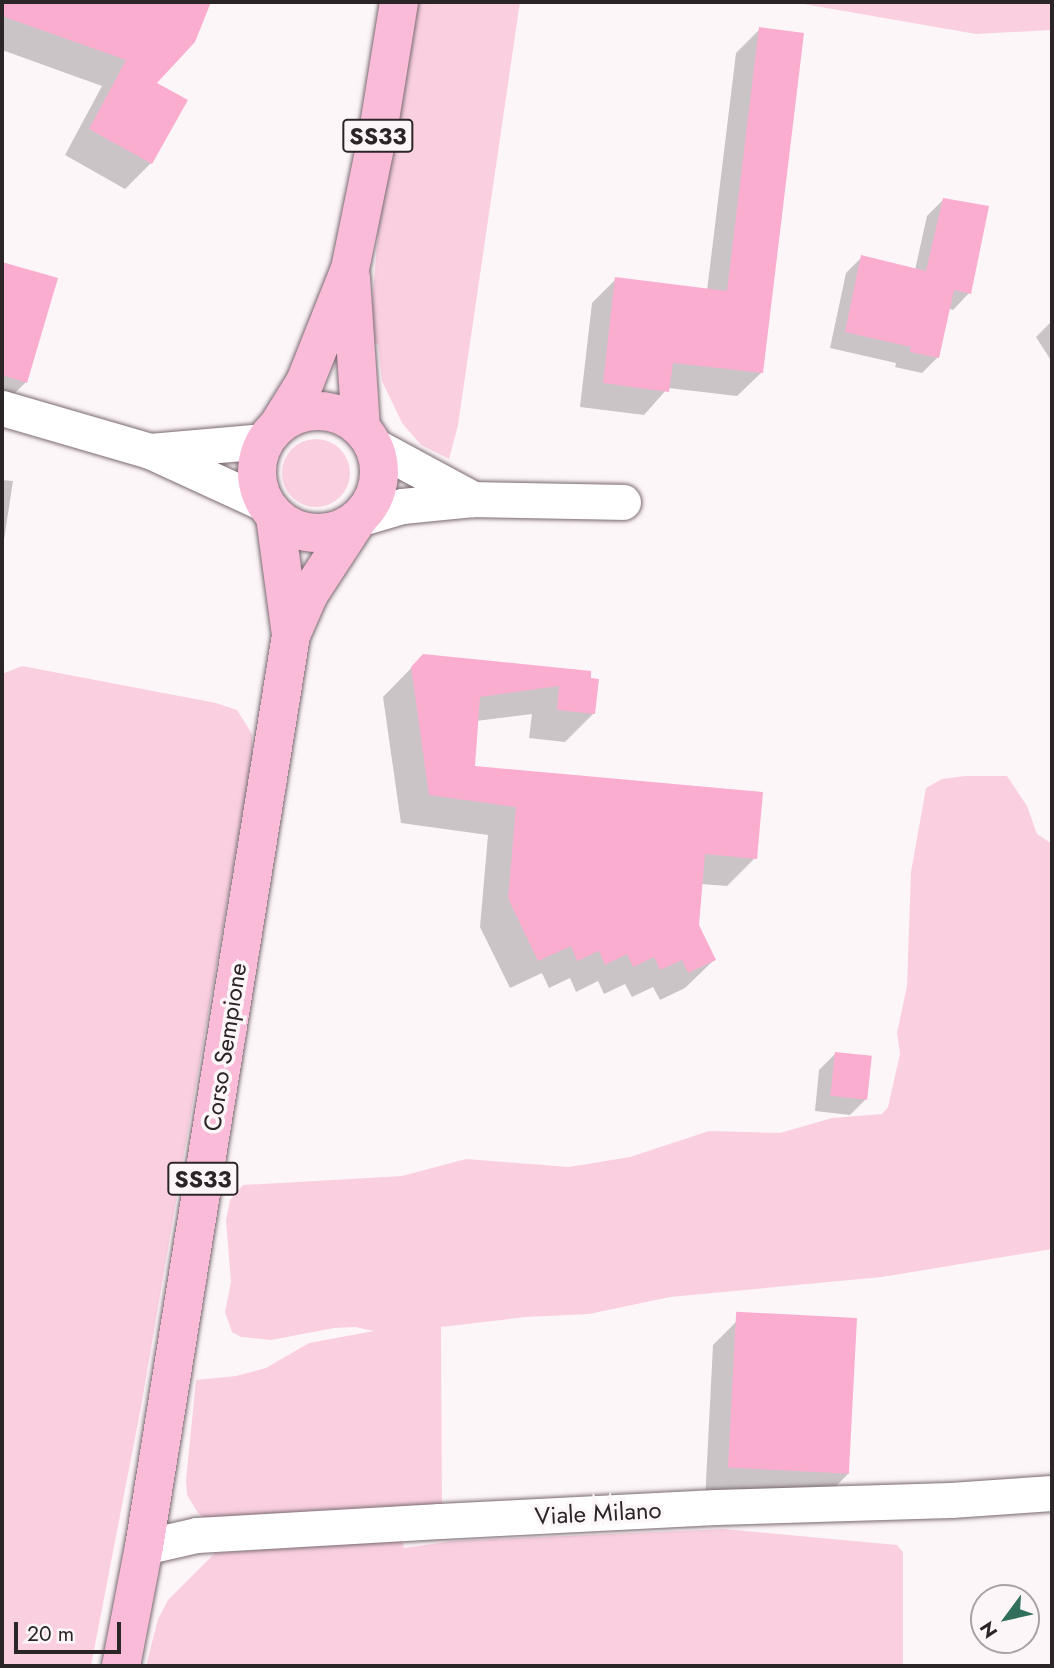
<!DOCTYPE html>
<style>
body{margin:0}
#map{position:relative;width:1054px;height:1668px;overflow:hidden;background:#fdf6f9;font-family:Jost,sans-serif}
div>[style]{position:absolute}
.green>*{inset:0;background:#fad0e1}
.round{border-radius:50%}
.shadow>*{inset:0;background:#0003}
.building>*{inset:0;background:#fbadd0;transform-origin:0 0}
.roads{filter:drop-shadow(0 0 2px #7a6a70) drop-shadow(0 0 2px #7a6a70)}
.minor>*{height:35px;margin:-17.5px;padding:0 17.5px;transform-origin:17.5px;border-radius:17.5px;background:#fff}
.primary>*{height:38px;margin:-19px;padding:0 19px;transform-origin:19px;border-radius:19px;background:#fabbd9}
.primary>.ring{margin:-19px;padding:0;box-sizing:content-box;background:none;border:38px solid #fabbd9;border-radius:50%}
span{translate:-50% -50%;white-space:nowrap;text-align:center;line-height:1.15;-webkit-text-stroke:7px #fdf6f9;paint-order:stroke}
.shield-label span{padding:2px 5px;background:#fdf6f9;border:2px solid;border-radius:5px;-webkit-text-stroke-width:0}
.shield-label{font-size:23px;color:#2c2528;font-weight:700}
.street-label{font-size:24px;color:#2c2528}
.frame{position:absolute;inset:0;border:4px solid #2c2528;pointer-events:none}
.north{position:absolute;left:970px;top:1584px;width:70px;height:70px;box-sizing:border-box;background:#fdf6f9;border:2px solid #a9a2a5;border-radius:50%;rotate:237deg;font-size:19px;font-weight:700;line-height:28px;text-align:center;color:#2c2528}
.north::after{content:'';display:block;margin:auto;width:24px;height:32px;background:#306f5c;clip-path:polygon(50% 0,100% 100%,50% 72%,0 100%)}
.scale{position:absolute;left:14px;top:1622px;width:107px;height:32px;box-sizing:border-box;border:4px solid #2c2528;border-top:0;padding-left:9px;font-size:21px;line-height:24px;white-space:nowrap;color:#2c2528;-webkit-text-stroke:5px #fdf6f9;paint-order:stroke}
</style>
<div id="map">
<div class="green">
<div style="clip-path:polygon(417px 2px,520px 2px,458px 425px,449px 459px,421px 445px,402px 423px,382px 381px,378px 344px,369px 342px,380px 208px)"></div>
<div style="clip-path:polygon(792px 2px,1052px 2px,1052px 30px,976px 34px)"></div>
<div class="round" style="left:282px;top:439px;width:68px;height:68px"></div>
<div style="clip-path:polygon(22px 666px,216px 703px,237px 710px,252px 734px,252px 756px,141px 1407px,91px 1666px,2px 1666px,2px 674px)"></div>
<div style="clip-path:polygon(965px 776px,1007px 776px,1027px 806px,1037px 834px,1052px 844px,1052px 1249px,882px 1277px,670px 1297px,589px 1314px,526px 1317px,441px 1327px,442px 1507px,206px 1519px,198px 1513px,187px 1495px,186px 1480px,196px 1380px,236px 1376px,266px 1368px,309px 1343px,374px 1331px,355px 1327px,334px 1328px,271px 1340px,241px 1337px,232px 1332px,225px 1312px,231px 1282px,226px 1220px,230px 1200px,243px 1185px,402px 1176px,466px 1159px,569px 1167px,630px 1157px,709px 1131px,780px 1133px,832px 1118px,882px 1114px,888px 1107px,900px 1054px,897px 1033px,907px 986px,911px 872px,926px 788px,942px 779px)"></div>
<div style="clip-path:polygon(724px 1529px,897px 1545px,903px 1552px,903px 1666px,146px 1666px,158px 1619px,168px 1600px,215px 1553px,402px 1540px,404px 1548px,453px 1541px)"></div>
</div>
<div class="shadow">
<div style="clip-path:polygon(2px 2px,209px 2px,193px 41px,155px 83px,151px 163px,125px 189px,65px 155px,102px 86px,2px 50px)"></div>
<div style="clip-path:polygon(760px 29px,761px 373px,737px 396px,668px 388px,644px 415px,580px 407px,592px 303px,616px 279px,707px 291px,736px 53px)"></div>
<div style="clip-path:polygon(943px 200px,969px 293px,953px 310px,948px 308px,938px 357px,922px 373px,895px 367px,896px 363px,830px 348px,846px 273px,862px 257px,915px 270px,927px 216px)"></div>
<div style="clip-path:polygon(2px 264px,56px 279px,26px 382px,2px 406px)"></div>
<div style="clip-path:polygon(1052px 321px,1052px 362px,1036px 337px)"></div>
<div style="clip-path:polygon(2px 480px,13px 481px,2px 553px)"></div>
<div style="clip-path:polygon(424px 655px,590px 673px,594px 713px,565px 742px,529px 738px,532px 714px,476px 721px,473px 768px,755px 858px,727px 886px,701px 884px,697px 925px,714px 960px,685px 988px,660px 1000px,653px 987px,632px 997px,625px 984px,604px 994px,598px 981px,576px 992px,570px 978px,549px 988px,542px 973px,510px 988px,480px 927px,488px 835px,401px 823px,383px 697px)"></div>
<div style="clip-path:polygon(835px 1054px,866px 1099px,850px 1115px,815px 1111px,819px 1070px)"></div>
<div style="clip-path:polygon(736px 1322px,849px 1473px,825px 1497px,705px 1501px,713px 1345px)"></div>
</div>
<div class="building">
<div style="clip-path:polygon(2px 2px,211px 2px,195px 42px,157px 83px,188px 100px,152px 164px,89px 129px,126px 60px,2px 16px)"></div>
<div style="clip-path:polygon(759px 27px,804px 33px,763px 373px,673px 363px,669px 392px,603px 383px,615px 277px,727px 291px)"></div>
<div style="clip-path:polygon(943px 198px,989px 206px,971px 294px,954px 290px,939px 358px,910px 352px,911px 347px,845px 332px,861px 255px,926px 271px)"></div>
<div style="clip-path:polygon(2px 262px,58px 278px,27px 383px,2px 375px)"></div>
<div style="clip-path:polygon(423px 654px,591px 671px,591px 678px,599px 679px,595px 714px,557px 710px,559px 686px,480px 697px,475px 766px,763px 792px,757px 859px,705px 854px,699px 925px,716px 960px,688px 973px,682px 960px,660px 970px,654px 957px,633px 967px,627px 954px,605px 965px,599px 951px,577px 961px,571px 946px,538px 961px,508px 898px,516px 807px,429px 795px,411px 667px)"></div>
<div style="left:835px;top:1052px;width:37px;height:44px;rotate:6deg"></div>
<div style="left:857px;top:1318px;width:156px;height:121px;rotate:93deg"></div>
</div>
<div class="roads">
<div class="minor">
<div style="left:2px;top:408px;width:154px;rotate:16.2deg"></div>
<div style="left:150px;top:451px;width:127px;rotate:24.7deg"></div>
<div style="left:373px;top:445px;width:114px;rotate:28.4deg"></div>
<div style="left:150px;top:451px;width:115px;rotate:-5deg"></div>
<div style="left:358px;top:519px;width:46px;rotate:-16.5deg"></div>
<div style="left:402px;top:506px;width:71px;rotate:-5.6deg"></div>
<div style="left:473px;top:499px;width:150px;rotate:1.1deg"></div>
<div style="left:144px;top:1547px;width:54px;rotate:-12.8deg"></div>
<div style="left:197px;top:1535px;width:243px;rotate:-3.3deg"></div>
<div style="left:440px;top:1521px;width:276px;rotate:-2.9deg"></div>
<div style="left:716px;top:1507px;width:235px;rotate:-1.7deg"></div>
<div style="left:951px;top:1500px;width:101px;rotate:-4deg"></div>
</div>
<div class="primary">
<div style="left:351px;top:278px;width:150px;rotate:86.2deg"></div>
<div class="ring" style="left:257px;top:411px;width:84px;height:84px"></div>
<div style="left:279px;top:424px;width:49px;rotate:-58.2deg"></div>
<div style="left:305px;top:382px;width:122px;rotate:-68.3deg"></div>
<div style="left:350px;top:269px;width:140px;rotate:-78.4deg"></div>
<div style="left:378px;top:132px;width:132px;rotate:-80.8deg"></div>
<div style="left:292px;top:633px;width:43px;rotate:-66.4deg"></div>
<div style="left:309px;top:594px;width:90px;rotate:-56.8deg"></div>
<div style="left:121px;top:1666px;width:121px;rotate:-79.1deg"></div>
<div style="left:144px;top:1547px;width:924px;rotate:-80.84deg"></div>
<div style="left:291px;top:635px;width:120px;rotate:-97.7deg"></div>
</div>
</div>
<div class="shield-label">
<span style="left:378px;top:136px">SS33</span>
<span style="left:203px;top:1179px">SS33</span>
</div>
<div class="street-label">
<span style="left:225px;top:1047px;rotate:-81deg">Corso Sempione</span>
<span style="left:598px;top:1513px;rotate:-3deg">Viale Milano</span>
</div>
<div class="frame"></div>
<div class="north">N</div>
<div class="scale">20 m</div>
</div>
